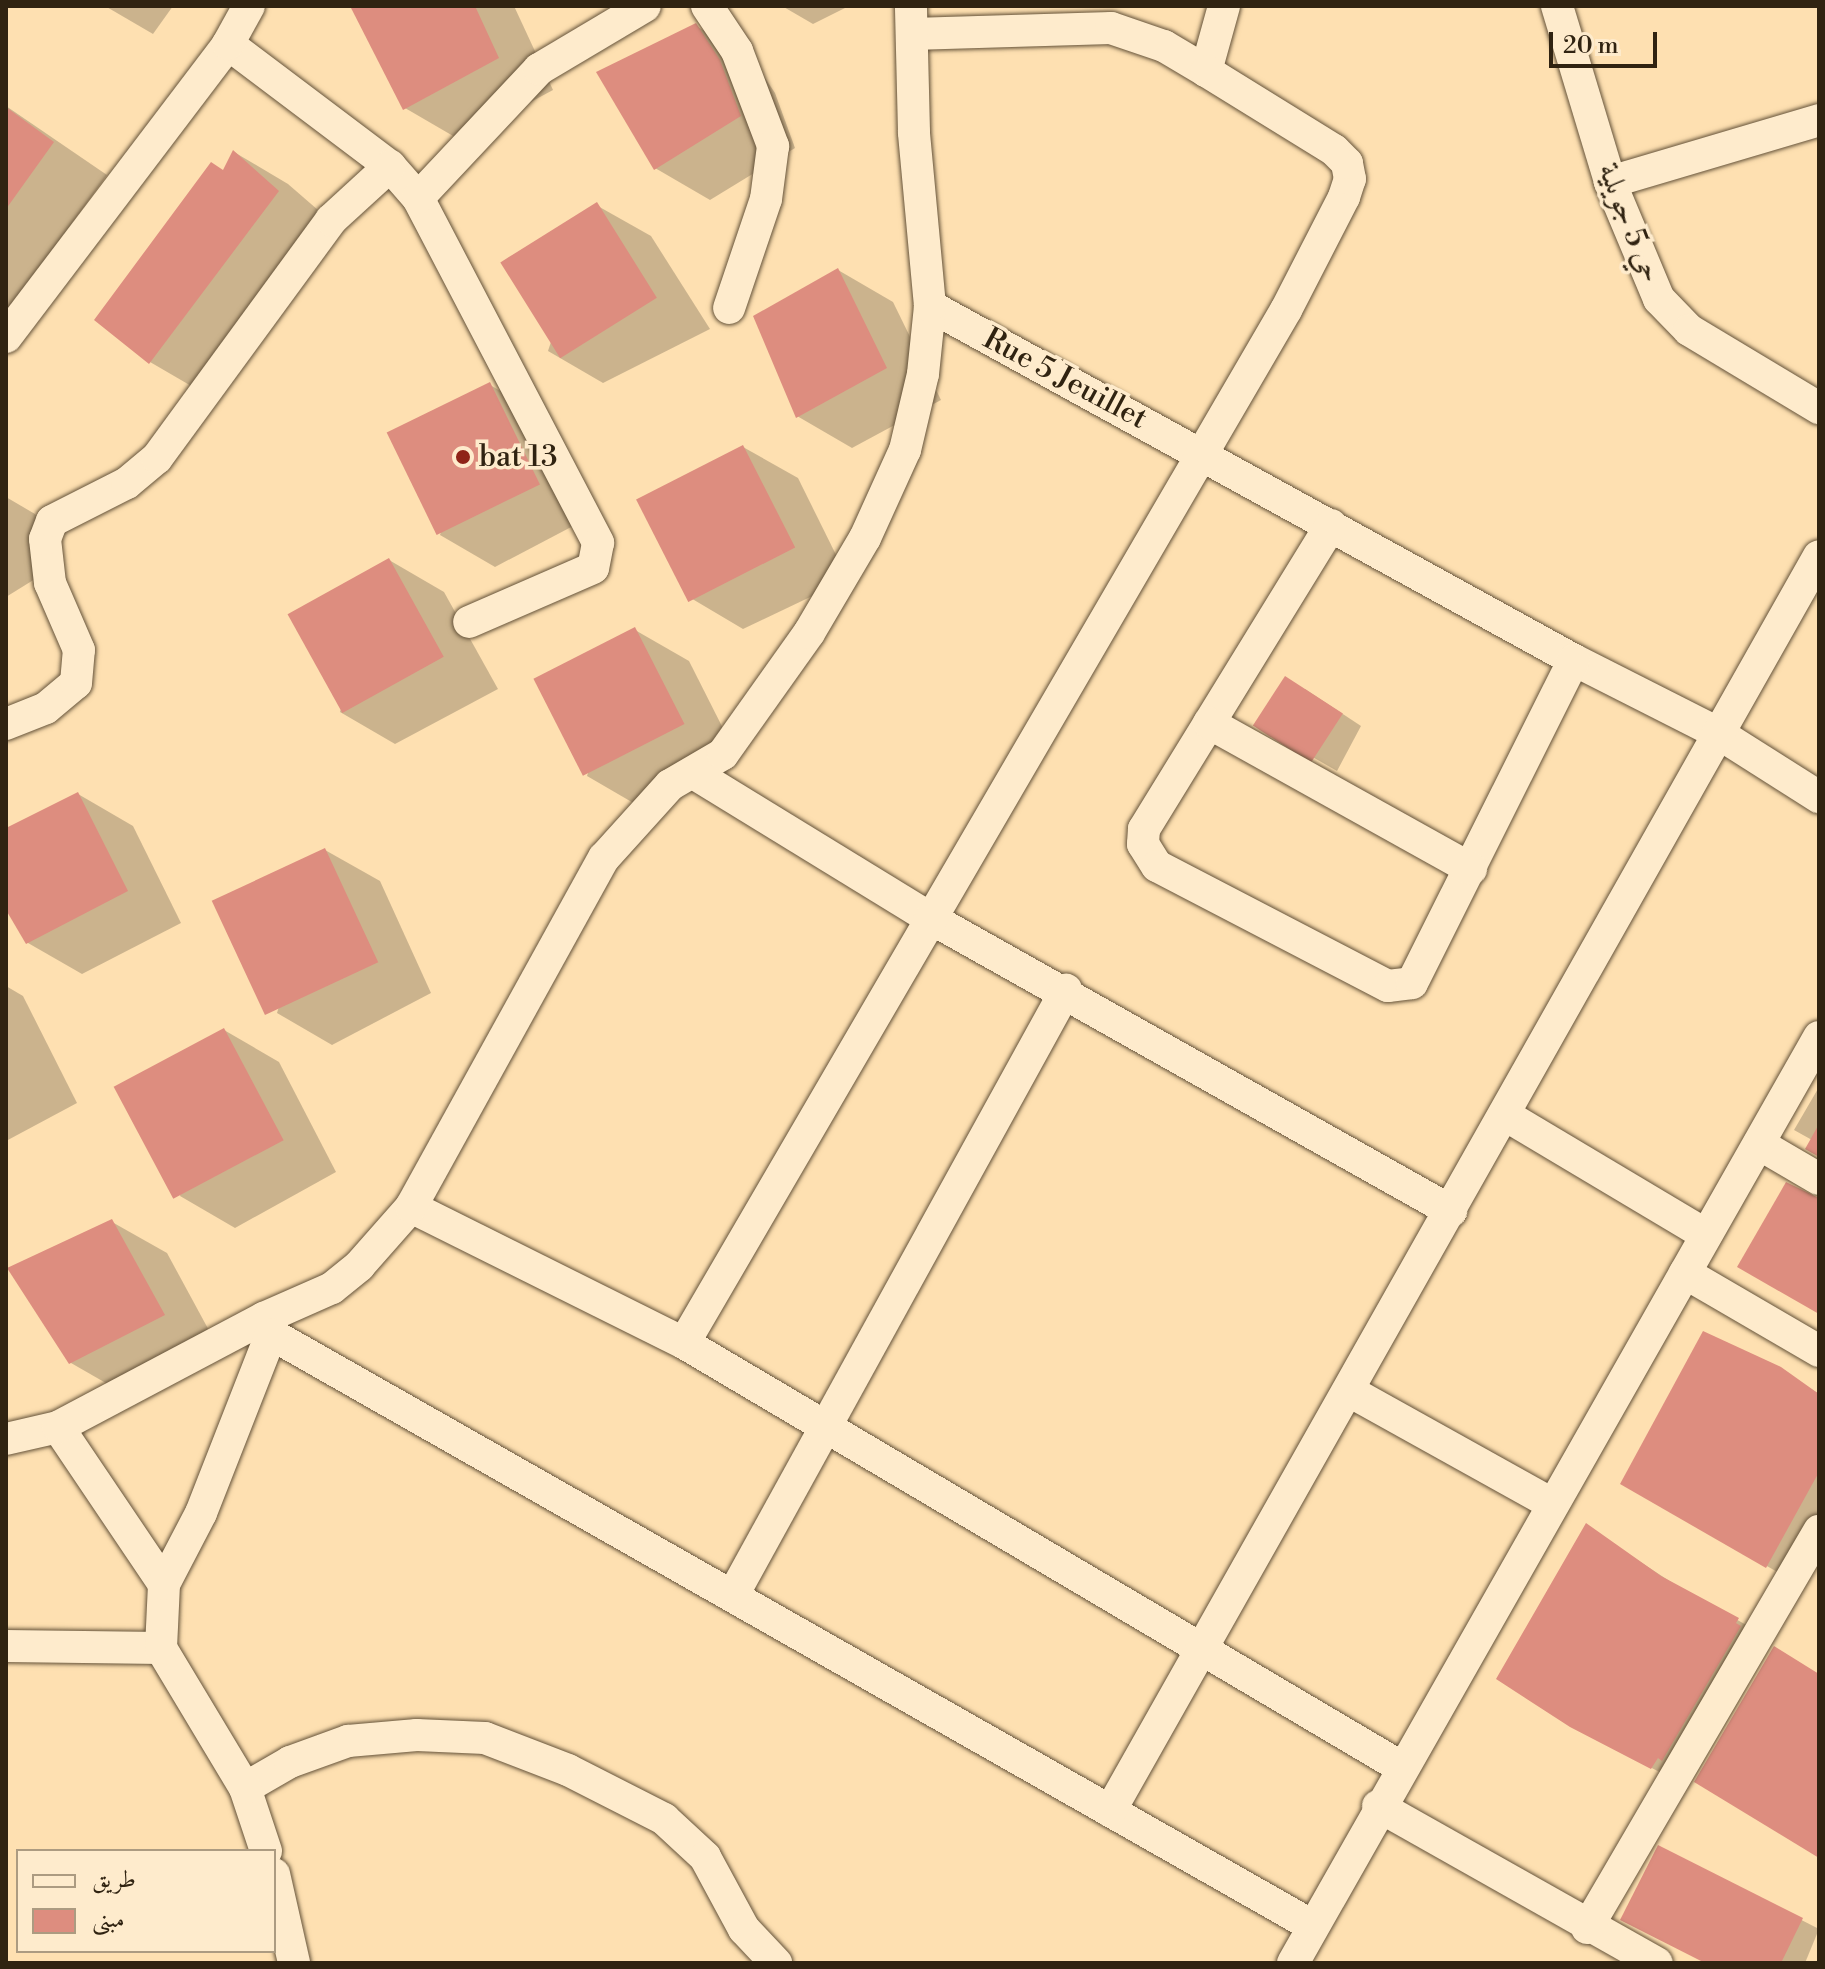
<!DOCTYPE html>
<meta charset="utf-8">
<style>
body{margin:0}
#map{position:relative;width:1825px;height:1969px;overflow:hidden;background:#fee0b1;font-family:"Libre Bodoni",Amiri,serif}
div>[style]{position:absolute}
.shadow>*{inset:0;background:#0003}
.building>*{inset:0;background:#dd8d7f;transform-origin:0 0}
.roads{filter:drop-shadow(0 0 2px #645239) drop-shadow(0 0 2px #645239)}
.minor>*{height:32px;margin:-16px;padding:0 16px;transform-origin:16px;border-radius:16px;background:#feebcc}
.dots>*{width:22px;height:22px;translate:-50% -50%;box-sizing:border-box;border:4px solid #feebcc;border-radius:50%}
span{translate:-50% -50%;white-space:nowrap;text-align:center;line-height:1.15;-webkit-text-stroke:7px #feebcc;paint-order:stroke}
.street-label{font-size:30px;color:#302311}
.poi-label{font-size:30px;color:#302311}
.left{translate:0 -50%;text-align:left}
.frame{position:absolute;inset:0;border:8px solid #302311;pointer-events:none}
.legend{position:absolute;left:16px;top:1849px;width:260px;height:104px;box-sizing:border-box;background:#feebcc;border:2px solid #ac9b81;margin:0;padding:10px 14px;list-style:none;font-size:24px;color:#302311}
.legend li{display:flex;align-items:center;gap:16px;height:40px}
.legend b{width:40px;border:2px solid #ac9b81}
.scale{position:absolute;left:1549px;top:32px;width:108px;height:36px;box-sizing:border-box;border:4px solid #302311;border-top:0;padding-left:10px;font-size:24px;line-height:28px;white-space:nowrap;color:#302311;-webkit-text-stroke:6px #feebcc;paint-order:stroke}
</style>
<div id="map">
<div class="shadow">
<div style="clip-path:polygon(105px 6px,173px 6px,153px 34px)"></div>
<div style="clip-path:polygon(359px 6px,514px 6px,553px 90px,460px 140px,405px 108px)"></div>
<div style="clip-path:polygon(782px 6px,849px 6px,813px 24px)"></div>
<div style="clip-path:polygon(696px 26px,751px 57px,775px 93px,795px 148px,710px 200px,655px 168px)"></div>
<div style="clip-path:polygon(6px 106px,107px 175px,6px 314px)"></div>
<div style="clip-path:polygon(234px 152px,288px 184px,333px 223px,205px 394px,150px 362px)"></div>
<div style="clip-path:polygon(596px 205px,651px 236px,710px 329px,603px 383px,548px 351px)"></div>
<div style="clip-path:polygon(838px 270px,893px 302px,941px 400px,852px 448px,797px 416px)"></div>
<div style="clip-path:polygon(490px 385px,544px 416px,594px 515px,495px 567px,440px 535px)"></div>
<div style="clip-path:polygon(743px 447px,798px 478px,848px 579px,743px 629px,689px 597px)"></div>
<div style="clip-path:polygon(6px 497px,35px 514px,64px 561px,6px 597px)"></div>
<div style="clip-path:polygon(389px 560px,444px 592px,498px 689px,395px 744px,340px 712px)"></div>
<div style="clip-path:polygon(635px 630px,689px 661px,737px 756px,642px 808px,587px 776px)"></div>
<div style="clip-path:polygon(1305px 689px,1361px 726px,1337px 771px,1260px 727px)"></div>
<div style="clip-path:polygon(78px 794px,133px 826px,181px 923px,82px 974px,28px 943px,6px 906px,6px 830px)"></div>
<div style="clip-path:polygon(325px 850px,380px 881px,431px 993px,332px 1045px,277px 1013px)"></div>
<div style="clip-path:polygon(6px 986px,23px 996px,77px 1103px,6px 1141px)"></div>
<div style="clip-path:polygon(224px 1030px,279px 1062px,336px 1172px,235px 1228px,180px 1196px)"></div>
<div style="clip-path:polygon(1819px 1087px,1819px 1156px,1812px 1140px,1794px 1130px)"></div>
<div style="clip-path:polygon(112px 1222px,167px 1253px,218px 1347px,125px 1394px,71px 1363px)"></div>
<div style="clip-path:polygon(1779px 1368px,1819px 1394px,1819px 1517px,1786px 1577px,1623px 1484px)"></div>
<div style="clip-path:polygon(1586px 1526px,1677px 1586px,1757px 1631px,1671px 1778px,1598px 1740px)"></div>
<div style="clip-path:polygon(1659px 1847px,1819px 1929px,1805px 1963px,1707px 1963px)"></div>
</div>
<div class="building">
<div style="clip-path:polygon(350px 6px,475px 6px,499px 58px,403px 110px)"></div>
<div style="clip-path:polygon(696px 23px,720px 60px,741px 116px,654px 170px,596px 72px)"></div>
<div style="clip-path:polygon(6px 107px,54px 142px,6px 209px)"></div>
<div style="clip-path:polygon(233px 150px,279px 191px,149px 364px,94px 320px,211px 162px,223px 170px)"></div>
<div style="left:597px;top:202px;width:113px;height:114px;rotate:58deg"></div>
<div style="clip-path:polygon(838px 268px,887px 368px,796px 418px,753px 316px)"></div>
<div style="left:490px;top:382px;width:114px;height:115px;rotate:64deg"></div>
<div style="left:743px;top:445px;width:115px;height:120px;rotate:63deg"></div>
<div style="left:389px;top:558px;width:113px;height:116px;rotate:61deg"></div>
<div style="left:635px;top:627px;width:109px;height:114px;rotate:63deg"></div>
<div style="left:1285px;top:676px;width:69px;height:59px;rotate:33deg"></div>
<div style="clip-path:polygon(78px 792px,128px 891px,26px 944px,6px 910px,6px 828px)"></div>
<div style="left:325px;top:848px;width:126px;height:125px;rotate:65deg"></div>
<div style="left:224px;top:1028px;width:127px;height:125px;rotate:62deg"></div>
<div style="clip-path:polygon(1819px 1124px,1819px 1157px,1805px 1149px)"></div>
<div style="clip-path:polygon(1786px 1182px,1819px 1198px,1819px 1314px,1737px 1267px)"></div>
<div style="clip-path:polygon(112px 1219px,165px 1315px,69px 1364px,7px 1268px)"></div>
<div style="clip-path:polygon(1703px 1331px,1781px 1367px,1819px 1394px,1819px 1472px,1766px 1568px,1620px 1484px)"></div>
<div style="clip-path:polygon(1586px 1523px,1661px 1576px,1739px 1618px,1736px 1623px,1741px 1626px,1662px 1761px,1658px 1758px,1651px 1769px,1570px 1727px,1496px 1679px)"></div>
<div style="clip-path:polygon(1774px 1646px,1819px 1674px,1819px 1858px,1694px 1782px)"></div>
<div style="clip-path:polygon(1658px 1845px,1803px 1918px,1781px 1963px,1705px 1963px,1620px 1920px)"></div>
</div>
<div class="roads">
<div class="minor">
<div style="left:707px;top:6px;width:54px;rotate:56.3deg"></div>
<div style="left:737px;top:51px;width:102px;rotate:69.2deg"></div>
<div style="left:773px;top:146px;width:53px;rotate:97.5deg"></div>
<div style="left:766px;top:199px;width:115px;rotate:108.7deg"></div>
<div style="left:1557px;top:6px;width:184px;rotate:73.2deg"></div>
<div style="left:1610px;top:182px;width:127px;rotate:67.3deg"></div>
<div style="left:1659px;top:299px;width:43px;rotate:45.9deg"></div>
<div style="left:1689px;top:330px;width:152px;rotate:31deg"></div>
<div style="left:912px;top:34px;width:199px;rotate:-1.7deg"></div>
<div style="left:1111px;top:28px;width:56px;rotate:18.8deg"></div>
<div style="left:1164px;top:46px;width:49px;rotate:30.8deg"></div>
<div style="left:1206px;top:71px;width:67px;rotate:-74.5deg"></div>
<div style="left:228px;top:44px;width:203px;rotate:37deg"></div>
<div style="left:390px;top:166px;width:43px;rotate:48.8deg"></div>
<div style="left:418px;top:198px;width:389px;rotate:62.4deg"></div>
<div style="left:598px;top:543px;width:25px;rotate:101deg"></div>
<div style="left:593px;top:568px;width:135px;rotate:156.5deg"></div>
<div style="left:1610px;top:182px;width:218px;rotate:-16.5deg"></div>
<div style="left:418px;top:198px;width:177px;rotate:-46.8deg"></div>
<div style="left:539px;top:69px;width:123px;rotate:-30.7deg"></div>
<div style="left:930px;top:306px;width:735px;rotate:28.8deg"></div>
<div style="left:1574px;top:660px;width:161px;rotate:26.9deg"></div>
<div style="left:1718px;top:733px;width:120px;rotate:32.4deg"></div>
<div style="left:6px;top:337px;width:368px;rotate:-52.8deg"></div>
<div style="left:228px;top:44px;width:43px;rotate:-61.1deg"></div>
<div style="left:1331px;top:525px;width:357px;rotate:121.6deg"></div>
<div style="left:1144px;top:829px;width:15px;rotate:94deg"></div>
<div style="left:1143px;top:844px;width:26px;rotate:58deg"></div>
<div style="left:1157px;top:866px;width:260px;rotate:27.5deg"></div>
<div style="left:1388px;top:986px;width:24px;rotate:-7deg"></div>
<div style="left:1412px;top:983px;width:361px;rotate:-63.4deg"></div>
<div style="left:1209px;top:723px;width:300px;rotate:29.1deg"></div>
<div style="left:6px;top:724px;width:43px;rotate:-21.8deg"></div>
<div style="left:46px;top:708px;width:39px;rotate:-40deg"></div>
<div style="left:76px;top:683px;width:33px;rotate:-85deg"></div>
<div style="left:79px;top:650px;width:73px;rotate:-113.4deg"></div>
<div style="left:50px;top:583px;width:44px;rotate:-96.5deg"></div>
<div style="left:45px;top:539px;width:19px;rotate:-69deg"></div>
<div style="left:52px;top:521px;width:84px;rotate:-26.9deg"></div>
<div style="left:127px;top:483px;width:39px;rotate:-40deg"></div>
<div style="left:157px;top:458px;width:295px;rotate:-53.8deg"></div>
<div style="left:331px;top:220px;width:80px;rotate:-42.5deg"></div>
<div style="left:695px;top:774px;width:276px;rotate:31.5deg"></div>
<div style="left:930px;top:918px;width:598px;rotate:29.35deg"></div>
<div style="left:1505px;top:1115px;width:234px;rotate:30.8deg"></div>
<div style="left:1759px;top:1144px;width:69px;rotate:30.3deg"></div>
<div style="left:411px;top:1207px;width:305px;rotate:26.5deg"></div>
<div style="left:684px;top:1343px;width:833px;rotate:30.6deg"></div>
<div style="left:1685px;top:1273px;width:155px;rotate:30.2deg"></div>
<div style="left:264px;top:1318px;width:17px;rotate:66deg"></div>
<div style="left:271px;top:1334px;width:1196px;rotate:29.61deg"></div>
<div style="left:684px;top:1343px;width:1196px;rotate:-59.77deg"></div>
<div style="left:1286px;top:310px;width:127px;rotate:-62.8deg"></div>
<div style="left:1344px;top:197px;width:19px;rotate:-72deg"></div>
<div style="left:1350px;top:179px;width:16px;rotate:-101deg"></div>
<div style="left:1347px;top:163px;width:18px;rotate:-135deg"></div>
<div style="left:1334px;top:150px;width:150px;rotate:-148.3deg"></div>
<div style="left:1351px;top:1392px;width:230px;rotate:29.1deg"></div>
<div style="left:58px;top:1427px;width:189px;rotate:56deg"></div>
<div style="left:6px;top:1439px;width:53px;rotate:-13deg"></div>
<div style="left:58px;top:1427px;width:233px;rotate:-27.9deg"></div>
<div style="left:264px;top:1318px;width:74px;rotate:-23.8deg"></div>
<div style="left:332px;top:1288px;width:35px;rotate:-39deg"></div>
<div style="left:359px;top:1266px;width:79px;rotate:-48.6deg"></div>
<div style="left:411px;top:1207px;width:399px;rotate:-61.1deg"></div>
<div style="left:604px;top:858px;width:98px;rotate:-47.9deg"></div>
<div style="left:670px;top:785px;width:61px;rotate:-30.3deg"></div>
<div style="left:723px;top:754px;width:148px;rotate:-54.6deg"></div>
<div style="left:809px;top:633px;width:110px;rotate:-59.5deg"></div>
<div style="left:865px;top:538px;width:97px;rotate:-65.6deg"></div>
<div style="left:905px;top:450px;width:78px;rotate:-76.7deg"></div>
<div style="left:923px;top:374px;width:68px;rotate:-84.1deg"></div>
<div style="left:930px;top:306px;width:175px;rotate:-95.3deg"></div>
<div style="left:914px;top:132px;width:126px;rotate:-91.4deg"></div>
<div style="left:733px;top:1595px;width:691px;rotate:-61.17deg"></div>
<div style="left:6px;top:1646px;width:155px;rotate:0.7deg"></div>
<div style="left:245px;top:1788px;width:52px;rotate:-30deg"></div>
<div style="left:290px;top:1762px;width:62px;rotate:-19.9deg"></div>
<div style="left:348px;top:1741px;width:69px;rotate:-5deg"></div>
<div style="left:417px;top:1735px;width:68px;rotate:2.5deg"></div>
<div style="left:485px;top:1738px;width:89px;rotate:21.1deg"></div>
<div style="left:568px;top:1770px;width:108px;rotate:27deg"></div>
<div style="left:664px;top:1819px;width:56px;rotate:42.8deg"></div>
<div style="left:705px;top:1857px;width:82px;rotate:61.6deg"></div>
<div style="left:744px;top:1929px;width:47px;rotate:46.7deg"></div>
<div style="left:1378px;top:1806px;width:320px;rotate:29.4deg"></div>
<div style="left:1110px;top:1811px;width:1441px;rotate:-60.54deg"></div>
<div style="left:266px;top:1851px;width:66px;rotate:-108.4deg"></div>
<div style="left:245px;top:1788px;width:163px;rotate:-121deg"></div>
<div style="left:161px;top:1648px;width:64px;rotate:-87.3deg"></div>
<div style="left:164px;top:1584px;width:80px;rotate:-62.5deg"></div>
<div style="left:201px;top:1513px;width:192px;rotate:-68.6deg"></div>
<div style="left:274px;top:1874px;width:91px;rotate:77.3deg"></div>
<div style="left:1587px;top:1928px;width:460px;rotate:-59.7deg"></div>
<div style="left:1293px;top:1963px;width:1065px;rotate:-60.4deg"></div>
</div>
</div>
<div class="dots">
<div style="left:463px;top:457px;background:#8f2418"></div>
</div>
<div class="street-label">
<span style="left:1629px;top:223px;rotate:69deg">حي 5 جويلية</span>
<span style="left:1065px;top:379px;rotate:28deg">Rue 5 Jeuillet</span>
</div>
<div class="poi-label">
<span class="left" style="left:479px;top:457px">bat 13</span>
</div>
<div class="frame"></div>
<ul class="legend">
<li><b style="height:10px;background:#feebcc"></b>طريق</li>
<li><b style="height:22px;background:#dd8d7f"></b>مبنى</li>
</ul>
<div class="scale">20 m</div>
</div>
